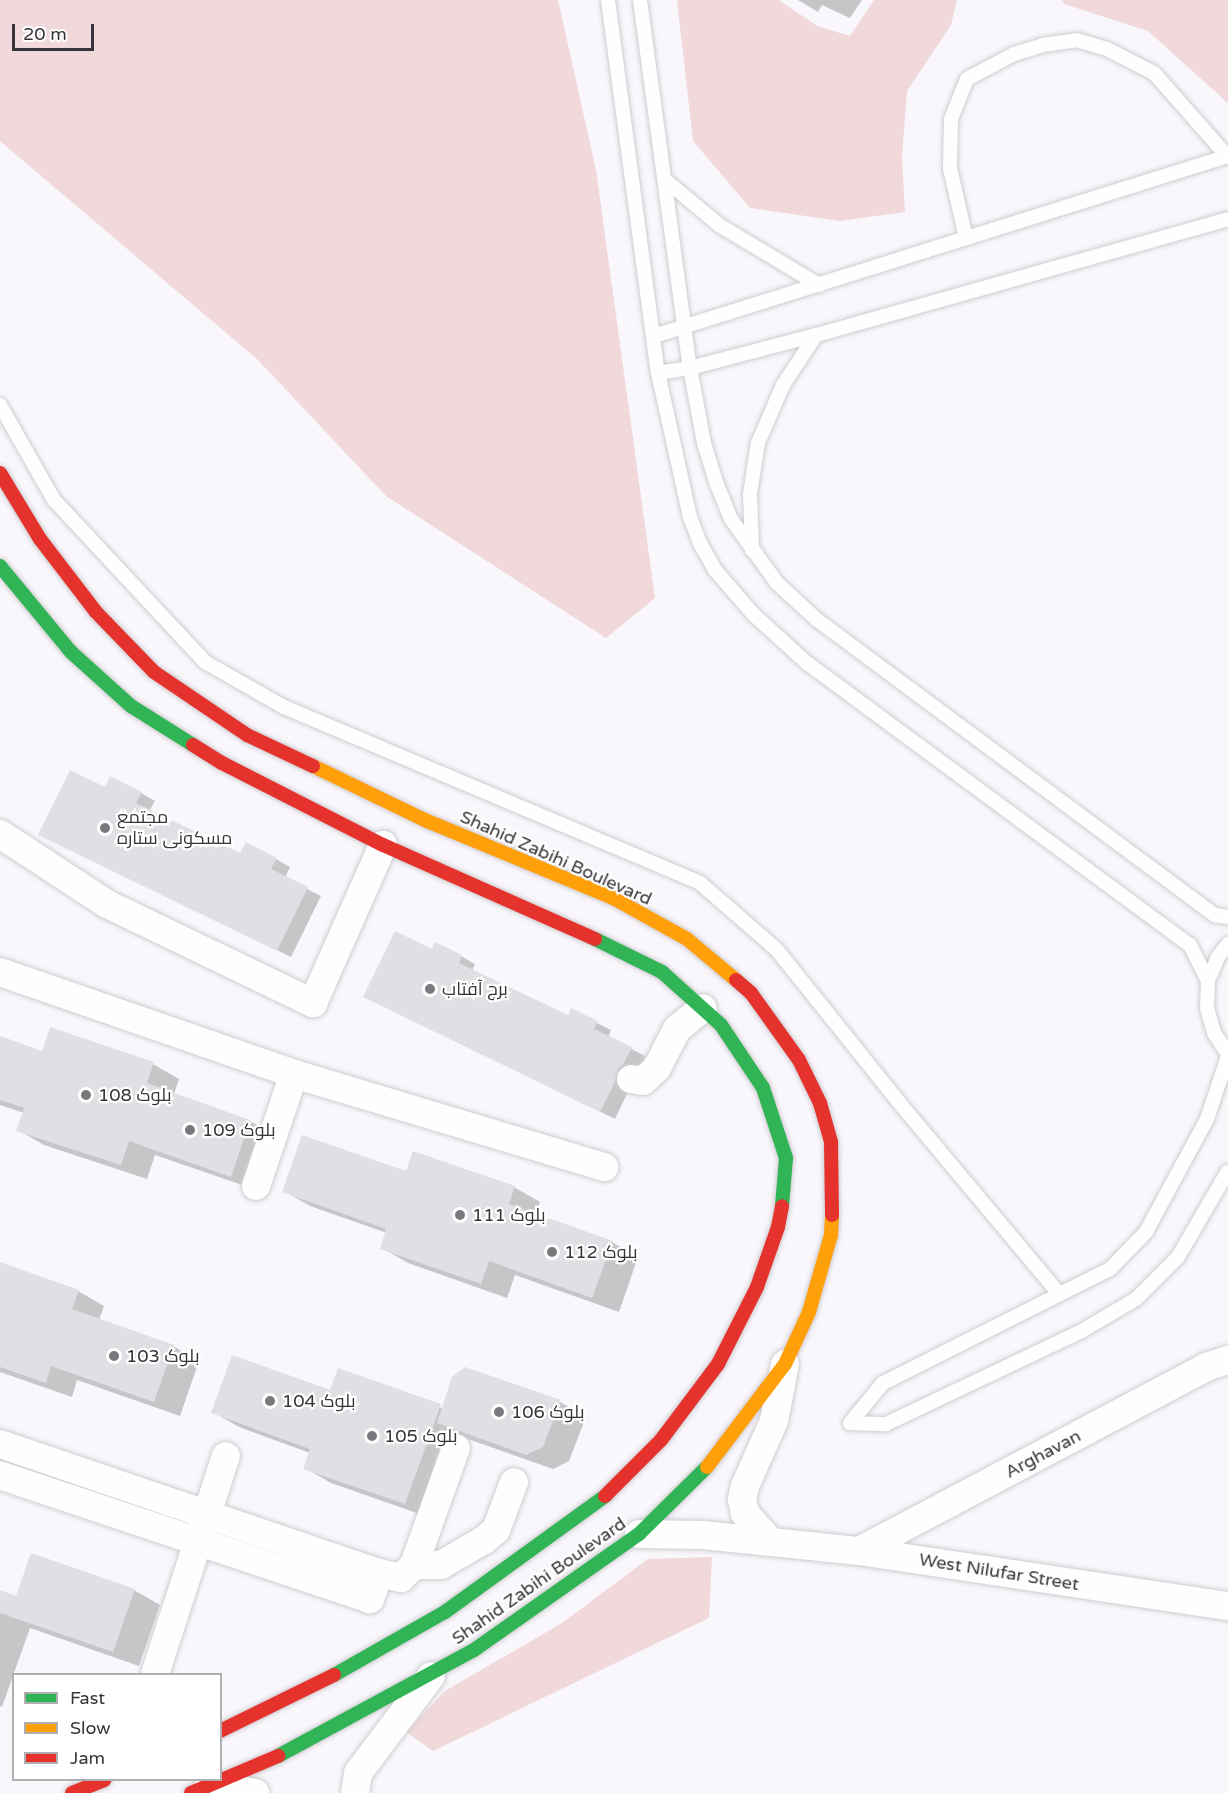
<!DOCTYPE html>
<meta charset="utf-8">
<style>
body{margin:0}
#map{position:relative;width:1228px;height:1793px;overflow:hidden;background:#f9f7fb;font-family:"Varela Round",Cairo,sans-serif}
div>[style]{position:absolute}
.green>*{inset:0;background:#f0d8db}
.shadow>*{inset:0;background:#0003}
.building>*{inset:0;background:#e0dfe3}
.roads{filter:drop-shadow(0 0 2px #cfccd1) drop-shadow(0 0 2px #cfccd1)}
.lane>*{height:14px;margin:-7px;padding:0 7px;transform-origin:7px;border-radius:7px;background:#fefefe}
.street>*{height:28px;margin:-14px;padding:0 14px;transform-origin:14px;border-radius:14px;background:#fefefe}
.fast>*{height:14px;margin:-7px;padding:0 7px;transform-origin:7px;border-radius:7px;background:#30b455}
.slow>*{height:14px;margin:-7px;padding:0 7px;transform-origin:7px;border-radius:7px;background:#ff9f0a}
.jam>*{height:14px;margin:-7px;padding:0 7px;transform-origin:7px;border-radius:7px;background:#e5322d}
.dots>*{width:16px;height:16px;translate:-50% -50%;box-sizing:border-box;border:3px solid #fff;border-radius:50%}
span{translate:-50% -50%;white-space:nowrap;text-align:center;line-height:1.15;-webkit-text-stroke:4.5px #fff;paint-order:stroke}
.poi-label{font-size:18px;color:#373439}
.left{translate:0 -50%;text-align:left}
.street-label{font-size:18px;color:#373439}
.legend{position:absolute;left:12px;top:1673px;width:210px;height:108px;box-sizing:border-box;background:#fff;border:2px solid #afaeb0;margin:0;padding:8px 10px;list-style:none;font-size:18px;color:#373439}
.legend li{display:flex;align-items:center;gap:12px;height:30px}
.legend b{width:30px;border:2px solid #afaeb0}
.scale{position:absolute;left:12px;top:24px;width:82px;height:27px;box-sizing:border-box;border:3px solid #373439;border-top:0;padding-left:8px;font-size:18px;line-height:21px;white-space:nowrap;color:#373439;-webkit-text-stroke:4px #fff;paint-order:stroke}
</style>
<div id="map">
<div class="green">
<div style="clip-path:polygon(0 0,558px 0,596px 170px,655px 598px,606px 638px,386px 496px,258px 360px,0 141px)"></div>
<div style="clip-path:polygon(677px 0,779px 0,817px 26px,850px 36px,874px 0,957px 0,951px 25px,907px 91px,902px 156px,905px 212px,840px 221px,750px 208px,693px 141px)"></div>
<div style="clip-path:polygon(1062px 0,1228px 0,1228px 103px,1148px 31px,1064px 4px)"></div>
<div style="clip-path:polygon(712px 1557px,709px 1618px,433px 1751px,406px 1732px,445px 1691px,562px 1623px,648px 1559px)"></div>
</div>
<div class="shadow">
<div style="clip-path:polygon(798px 0,862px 0,850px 18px,822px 5px,818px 12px)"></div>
<div style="clip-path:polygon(106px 789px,141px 793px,155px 801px,149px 811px,241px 855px,276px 859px,290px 867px,285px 878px,321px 896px,291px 957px,54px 842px)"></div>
<div style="clip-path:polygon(433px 951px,461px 956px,475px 964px,472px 971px,568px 1017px,597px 1023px,611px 1030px,608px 1037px,645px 1056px,615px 1119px,379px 1004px)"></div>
<div style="clip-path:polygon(0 1037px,43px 1052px,153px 1064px,179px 1079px,174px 1094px,250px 1121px,276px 1136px,257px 1190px,155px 1155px,147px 1179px,44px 1145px,18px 1130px,24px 1113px,0 1105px)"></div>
<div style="clip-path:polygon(407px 1173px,514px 1187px,540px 1202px,536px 1215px,612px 1242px,638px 1257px,619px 1312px,515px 1275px,507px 1298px,408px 1263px,382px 1248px,387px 1233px,310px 1206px,284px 1191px)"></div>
<div style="clip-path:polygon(0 1263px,78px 1291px,104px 1306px,99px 1320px,173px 1346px,199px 1361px,180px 1416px,77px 1380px,72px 1397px,0 1372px)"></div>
<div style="clip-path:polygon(465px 1369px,560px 1402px,586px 1417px,569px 1461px,553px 1469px,465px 1438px,431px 1518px,331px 1483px,305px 1468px,310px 1453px,239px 1427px,213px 1412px,331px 1392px,444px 1408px)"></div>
<div style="clip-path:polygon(134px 1590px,160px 1605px,139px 1666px,30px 1628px,2px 1707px,0 1706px,0 1591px,17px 1598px)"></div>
</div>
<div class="building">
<div style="clip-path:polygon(70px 770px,105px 787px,110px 776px,142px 792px,136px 803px,240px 853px,246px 842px,277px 858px,271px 869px,308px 887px,277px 951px,38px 835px)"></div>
<div style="clip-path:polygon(395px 931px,432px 949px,435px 942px,462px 955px,459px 963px,568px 1015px,571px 1008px,598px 1021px,594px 1029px,632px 1047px,623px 1065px,618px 1069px,615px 1082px,600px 1112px,363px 997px)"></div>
<div style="clip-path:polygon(50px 1027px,154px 1062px,147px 1083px,250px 1120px,231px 1177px,129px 1141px,121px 1165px,16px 1131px,24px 1108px,0 1100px,0 1036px,42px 1051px)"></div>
<div style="clip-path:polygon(302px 1135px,406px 1171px,413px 1151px,515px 1186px,509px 1204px,613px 1241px,592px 1298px,489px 1261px,481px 1284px,380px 1249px,386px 1229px,282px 1192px)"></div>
<div style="clip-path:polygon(0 1262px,79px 1290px,72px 1309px,174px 1345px,154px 1402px,51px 1366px,46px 1383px,0 1367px)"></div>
<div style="clip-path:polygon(232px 1355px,330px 1390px,338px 1368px,441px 1404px,405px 1504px,303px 1469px,310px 1449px,211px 1413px)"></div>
<div style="clip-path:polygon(465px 1367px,561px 1400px,543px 1447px,526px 1455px,437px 1423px,452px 1377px)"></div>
<div style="clip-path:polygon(31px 1553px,135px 1589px,113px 1652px,0 1613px,0 1590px,16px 1596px)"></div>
</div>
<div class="roads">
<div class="lane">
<div style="left:608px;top:0;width:376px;rotate:82.4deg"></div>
<div style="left:658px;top:373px;width:148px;rotate:77.5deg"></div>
<div style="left:690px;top:517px;width:28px;rotate:69deg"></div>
<div style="left:700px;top:543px;width:31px;rotate:61deg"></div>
<div style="left:715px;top:570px;width:60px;rotate:49.1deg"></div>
<div style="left:754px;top:615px;width:72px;rotate:42.2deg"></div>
<div style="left:807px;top:663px;width:476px;rotate:36.4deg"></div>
<div style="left:1190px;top:945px;width:40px;rotate:63.4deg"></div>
<div style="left:640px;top:0;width:371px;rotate:82.3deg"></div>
<div style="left:690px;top:368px;width:76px;rotate:79.4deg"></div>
<div style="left:704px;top:443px;width:41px;rotate:72.9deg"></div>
<div style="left:716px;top:482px;width:40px;rotate:68deg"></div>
<div style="left:731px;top:519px;width:79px;rotate:54.3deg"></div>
<div style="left:777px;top:583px;width:53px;rotate:42.7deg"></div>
<div style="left:816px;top:619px;width:497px;rotate:36.6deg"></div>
<div style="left:1215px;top:915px;width:13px;rotate:9deg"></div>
<div style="left:664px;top:179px;width:72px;rotate:39.9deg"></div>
<div style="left:719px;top:225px;width:117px;rotate:31deg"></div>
<div style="left:966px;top:238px;width:72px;rotate:-102.9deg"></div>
<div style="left:950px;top:168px;width:49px;rotate:-88.8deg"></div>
<div style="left:951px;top:119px;width:43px;rotate:-68.2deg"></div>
<div style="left:967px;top:79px;width:53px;rotate:-28deg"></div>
<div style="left:1014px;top:54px;width:30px;rotate:-17deg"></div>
<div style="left:1043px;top:45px;width:34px;rotate:-8deg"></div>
<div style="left:1077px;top:40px;width:31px;rotate:17deg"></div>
<div style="left:1107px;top:49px;width:53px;rotate:27.1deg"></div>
<div style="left:1154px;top:73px;width:112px;rotate:48.6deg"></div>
<div style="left:654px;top:336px;width:602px;rotate:-17.41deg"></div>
<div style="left:658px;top:373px;width:32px;rotate:-9deg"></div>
<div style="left:690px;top:368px;width:130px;rotate:-14.7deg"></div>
<div style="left:816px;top:335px;width:428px;rotate:-15.7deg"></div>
<div style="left:0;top:405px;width:109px;rotate:60.4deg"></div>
<div style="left:54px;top:500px;width:221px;rotate:47deg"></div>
<div style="left:205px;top:662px;width:91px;rotate:29.7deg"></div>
<div style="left:284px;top:707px;width:452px;rotate:22.9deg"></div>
<div style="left:700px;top:883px;width:102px;rotate:41deg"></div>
<div style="left:777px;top:950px;width:200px;rotate:51.3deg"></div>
<div style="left:902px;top:1106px;width:245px;rotate:50.1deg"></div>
<div style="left:752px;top:550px;width:56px;rotate:-92deg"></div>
<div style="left:750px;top:494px;width:52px;rotate:-81.1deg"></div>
<div style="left:758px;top:443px;width:63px;rotate:-66.7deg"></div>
<div style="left:783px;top:385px;width:60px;rotate:-56.6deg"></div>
<div style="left:1228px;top:944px;width:16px;rotate:128deg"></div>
<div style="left:1218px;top:957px;width:26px;rotate:113deg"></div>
<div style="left:1208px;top:981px;width:27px;rotate:92deg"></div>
<div style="left:1207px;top:1008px;width:26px;rotate:74deg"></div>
<div style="left:1214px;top:1033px;width:25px;rotate:56deg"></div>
<div style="left:1228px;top:1056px;width:66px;rotate:108.4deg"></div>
<div style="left:1207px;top:1119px;width:128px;rotate:118.4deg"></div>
<div style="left:1146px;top:1232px;width:52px;rotate:134.2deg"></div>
<div style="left:1110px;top:1269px;width:254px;rotate:153.3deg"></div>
<div style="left:883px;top:1383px;width:52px;rotate:129.5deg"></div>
<div style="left:850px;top:1423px;width:36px;rotate:2deg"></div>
<div style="left:886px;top:1424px;width:215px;rotate:-25.4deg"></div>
<div style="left:1080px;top:1332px;width:65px;rotate:-30.5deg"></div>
<div style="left:1136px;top:1299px;width:59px;rotate:-45deg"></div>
<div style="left:1178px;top:1257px;width:99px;rotate:-59.8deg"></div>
</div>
<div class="street">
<div style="left:0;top:834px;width:128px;rotate:33.2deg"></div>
<div style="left:107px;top:904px;width:229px;rotate:25.7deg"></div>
<div style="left:313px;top:1003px;width:173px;rotate:-66.1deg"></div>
<div style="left:0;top:972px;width:311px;rotate:19.1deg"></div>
<div style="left:294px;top:1074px;width:324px;rotate:16.7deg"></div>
<div style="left:631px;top:1079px;width:12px;rotate:9deg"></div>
<div style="left:643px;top:1081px;width:19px;rotate:-43deg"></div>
<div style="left:657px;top:1068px;width:44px;rotate:-62.9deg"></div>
<div style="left:677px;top:1029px;width:33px;rotate:-39deg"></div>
<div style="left:256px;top:1186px;width:118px;rotate:-71.3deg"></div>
<div style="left:0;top:1444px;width:400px;rotate:18.8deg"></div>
<div style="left:379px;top:1573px;width:28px;rotate:109deg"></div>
<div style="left:370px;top:1599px;width:390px;rotate:-161.5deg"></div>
<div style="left:639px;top:1534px;width:64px;rotate:0.9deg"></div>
<div style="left:703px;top:1535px;width:157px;rotate:5.9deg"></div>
<div style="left:859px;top:1551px;width:373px;rotate:8.5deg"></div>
<div style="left:770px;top:1541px;width:38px;rotate:-132deg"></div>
<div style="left:745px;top:1513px;width:14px;rotate:-102deg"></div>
<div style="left:742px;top:1499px;width:13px;rotate:-77deg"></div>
<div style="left:745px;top:1486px;width:71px;rotate:-66deg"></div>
<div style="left:774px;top:1421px;width:58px;rotate:-79.1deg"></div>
<div style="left:859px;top:1551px;width:393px;rotate:-27.9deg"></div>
<div style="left:1206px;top:1367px;width:23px;rotate:-18deg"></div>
<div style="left:414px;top:1565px;width:27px"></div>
<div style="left:441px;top:1565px;width:50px;rotate:-30.2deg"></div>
<div style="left:484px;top:1540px;width:16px;rotate:-40deg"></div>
<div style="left:496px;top:1530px;width:51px;rotate:-69.4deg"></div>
<div style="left:379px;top:1573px;width:23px;rotate:13deg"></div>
<div style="left:401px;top:1578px;width:18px;rotate:-45deg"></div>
<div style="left:414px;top:1565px;width:124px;rotate:-70.3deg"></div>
<div style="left:155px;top:1674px;width:229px;rotate:-72deg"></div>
<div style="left:209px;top:1785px;width:47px;rotate:9.9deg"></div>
<div style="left:355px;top:1793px;width:20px;rotate:-81deg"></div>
<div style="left:358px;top:1773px;width:121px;rotate:-53deg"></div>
</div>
<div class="fast">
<div style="left:0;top:566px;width:112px;rotate:50.5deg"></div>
<div style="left:71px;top:652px;width:81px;rotate:42deg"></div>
<div style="left:131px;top:706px;width:73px;rotate:32.2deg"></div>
<div style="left:595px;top:939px;width:75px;rotate:26.2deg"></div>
<div style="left:662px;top:972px;width:79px;rotate:41.9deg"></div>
<div style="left:721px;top:1025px;width:76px;rotate:56.3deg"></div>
<div style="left:763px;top:1088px;width:74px;rotate:71.8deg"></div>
<div style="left:786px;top:1158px;width:48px;rotate:94.8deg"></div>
<div style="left:334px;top:1675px;width:128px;rotate:-29.6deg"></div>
<div style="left:445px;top:1612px;width:198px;rotate:-35.9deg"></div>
<div style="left:278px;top:1756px;width:223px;rotate:-28.4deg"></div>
<div style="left:474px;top:1650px;width:202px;rotate:-35.1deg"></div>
<div style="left:639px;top:1534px;width:95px;rotate:-44.6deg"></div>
</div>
<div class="slow">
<div style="left:313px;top:766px;width:127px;rotate:25.8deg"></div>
<div style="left:427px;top:821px;width:201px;rotate:22.5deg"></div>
<div style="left:613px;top:898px;width:85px;rotate:29deg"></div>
<div style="left:687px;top:939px;width:64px;rotate:39.9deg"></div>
<div style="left:707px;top:1467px;width:129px;rotate:-52.9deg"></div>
<div style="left:785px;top:1364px;width:57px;rotate:-65.2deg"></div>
<div style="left:809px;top:1312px;width:80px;rotate:-74.1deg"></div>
<div style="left:831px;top:1235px;width:20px;rotate:-87deg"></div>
</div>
<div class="jam">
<div style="left:0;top:473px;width:77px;rotate:58.8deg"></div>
<div style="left:40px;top:539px;width:92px;rotate:52.5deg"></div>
<div style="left:96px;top:612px;width:83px;rotate:46deg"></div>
<div style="left:154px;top:672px;width:112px;rotate:34.1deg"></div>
<div style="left:247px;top:735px;width:73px;rotate:25.2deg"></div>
<div style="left:193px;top:745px;width:34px;rotate:32deg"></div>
<div style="left:222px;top:763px;width:181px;rotate:27deg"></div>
<div style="left:383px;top:845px;width:232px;rotate:23.9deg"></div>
<div style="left:736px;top:980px;width:20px;rotate:41deg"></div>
<div style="left:751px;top:993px;width:82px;rotate:54.4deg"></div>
<div style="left:799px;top:1060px;width:48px;rotate:64deg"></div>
<div style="left:820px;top:1103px;width:41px;rotate:74.2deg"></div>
<div style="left:831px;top:1142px;width:73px;rotate:89.2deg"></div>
<div style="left:605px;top:1496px;width:79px;rotate:-45deg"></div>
<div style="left:661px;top:1440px;width:95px;rotate:-53.1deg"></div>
<div style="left:718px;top:1364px;width:86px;rotate:-63.1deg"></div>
<div style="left:757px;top:1287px;width:64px;rotate:-70.7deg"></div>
<div style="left:778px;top:1227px;width:21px;rotate:-79deg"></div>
<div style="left:220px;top:1731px;width:127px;rotate:-26.2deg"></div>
<div style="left:72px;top:1793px;width:35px;rotate:-22deg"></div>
<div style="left:191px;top:1793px;width:95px;rotate:-23deg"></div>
</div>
</div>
<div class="dots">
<div style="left:105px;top:828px;background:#7b787d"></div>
<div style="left:430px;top:989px;background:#7b787d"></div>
<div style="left:86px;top:1095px;background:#7b787d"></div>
<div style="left:190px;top:1130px;background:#7b787d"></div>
<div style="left:460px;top:1215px;background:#7b787d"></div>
<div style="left:552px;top:1252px;background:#7b787d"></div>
<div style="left:114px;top:1356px;background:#7b787d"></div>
<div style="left:270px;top:1401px;background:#7b787d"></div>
<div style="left:499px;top:1412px;background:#7b787d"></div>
<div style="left:372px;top:1436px;background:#7b787d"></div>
</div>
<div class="poi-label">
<span class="left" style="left:117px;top:828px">مجتمع<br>مسکونی ستاره</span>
<span class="left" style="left:442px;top:989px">برج آفتاب</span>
<span class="left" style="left:98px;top:1095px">بلوک 108</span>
<span class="left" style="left:202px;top:1130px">بلوک 109</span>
<span class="left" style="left:472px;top:1215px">بلوک 111</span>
<span class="left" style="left:564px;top:1252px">بلوک 112</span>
<span class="left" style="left:126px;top:1356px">بلوک 103</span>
<span class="left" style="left:282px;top:1401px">بلوک 104</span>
<span class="left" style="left:511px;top:1412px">بلوک 106</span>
<span class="left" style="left:384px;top:1436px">بلوک 105</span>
</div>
<div class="street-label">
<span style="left:556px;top:858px;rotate:24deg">Shahid Zabihi Boulevard</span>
<span style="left:1043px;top:1454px;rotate:-28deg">Arghavan</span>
<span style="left:999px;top:1572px;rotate:9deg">West Nilufar Street</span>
<span style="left:539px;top:1581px;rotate:-35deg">Shahid Zabihi Boulevard</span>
</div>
<ul class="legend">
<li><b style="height:8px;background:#30b455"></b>Fast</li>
<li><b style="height:8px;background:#ff9f0a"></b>Slow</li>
<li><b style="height:8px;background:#e5322d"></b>Jam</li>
</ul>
<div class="scale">20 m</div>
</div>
